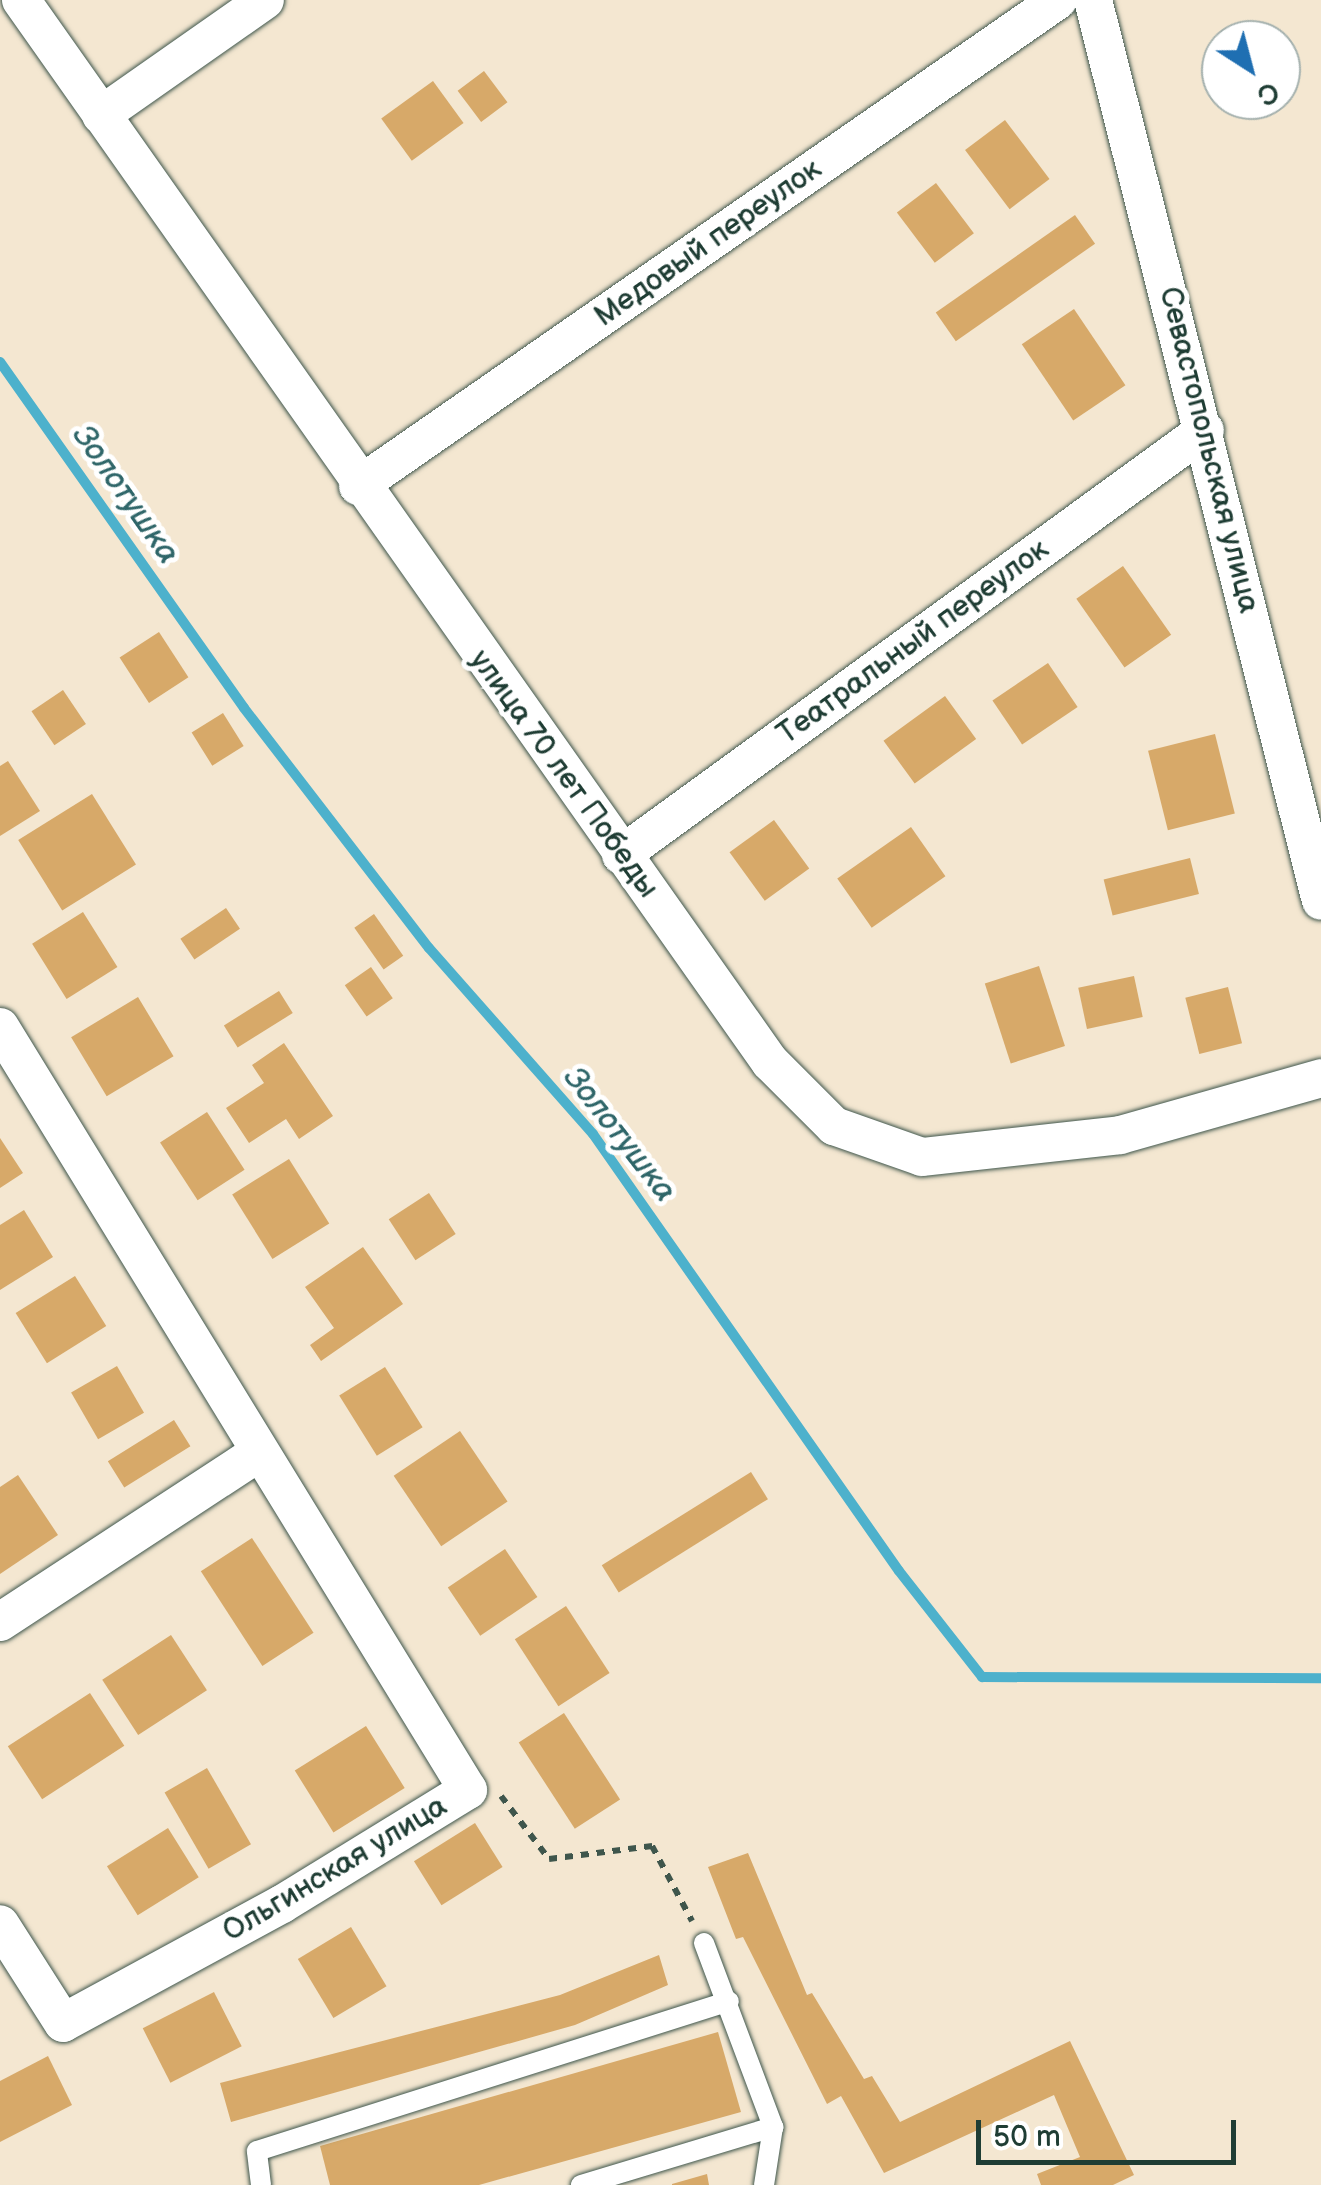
<!DOCTYPE html>
<meta charset="utf-8">
<style>
body{margin:0}
#map{position:relative;width:1321px;height:2185px;overflow:hidden;background:#f4e7d1;font-family:"Balsamiq Sans",sans-serif}
div>[style]{position:absolute}
.stream>*{height:10px;margin:-5px;padding:0 5px;transform-origin:5px;border-radius:5px;background:#4db1cc}
.building>*{inset:0;background:#d7a969;transform-origin:0 0}
.path>*{height:6px;margin-top:-3px;transform-origin:0;background:repeating-linear-gradient(90deg,#3f564c 0 8px,transparent 0 16px)}
.roads{filter:drop-shadow(0 0 2px #3f564c) drop-shadow(0 0 2px #3f564c)}
.service>*{height:20px;margin:-10px;padding:0 10px;transform-origin:10px;border-radius:10px;background:#fff}
.minor>*{height:38px;margin:-19px;padding:0 19px;transform-origin:19px;border-radius:19px;background:#fff}
span{translate:-50% -50%;white-space:nowrap;text-align:center;line-height:1.15;-webkit-text-stroke:10px #fff;paint-order:stroke}
.street-label{font-size:30px;color:#1f3d34}
.water-label{font-size:32px;color:#2f6669;font-style:italic}
.north{position:absolute;left:1201px;top:20px;width:100px;height:100px;box-sizing:border-box;background:#fff;border:2px solid #a5b1ae;border-radius:50%;rotate:144deg;font-size:28px;font-weight:700;line-height:40px;text-align:center;color:#1f3d34}
.north::after{content:'';display:block;margin:auto;width:35px;height:45px;background:#1f6fb2;clip-path:polygon(50% 0,100% 100%,50% 72%,0 100%)}
.scale{position:absolute;left:976px;top:2120px;width:260px;height:45px;box-sizing:border-box;border:5px solid #1f3d34;border-top:0;padding-left:12px;font-size:30px;line-height:35px;white-space:nowrap;color:#1f3d34;-webkit-text-stroke:8px #fff;paint-order:stroke}
</style>
<div id="map">
<div class="stream">
<div style="left:0;top:362px;width:423px;rotate:54.8deg"></div>
<div style="left:244px;top:708px;width:303px;rotate:52.4deg"></div>
<div style="left:429px;top:948px;width:248px;rotate:48.6deg"></div>
<div style="left:593px;top:1134px;width:533px;rotate:55deg"></div>
<div style="left:899px;top:1571px;width:135px;rotate:51.9deg"></div>
<div style="left:982px;top:1677px;width:339px;rotate:0.2deg"></div>
</div>
<div class="building">
<div style="left:484px;top:71px;width:39px;height:33px;rotate:53deg"></div>
<div style="left:433px;top:81px;width:52px;height:64px;rotate:54deg"></div>
<div style="left:1005px;top:120px;width:74px;height:50px;rotate:53deg"></div>
<div style="left:936px;top:183px;width:63px;height:49px;rotate:53deg"></div>
<div style="left:1075px;top:215px;width:35px;height:170px;rotate:55deg"></div>
<div style="left:1074px;top:309px;width:92px;height:63px;rotate:56deg"></div>
<div style="left:1123px;top:566px;width:84px;height:57px;rotate:55deg"></div>
<div style="left:159px;top:632px;width:54px;height:47px;rotate:57deg"></div>
<div style="left:1048px;top:663px;width:53px;height:67px;rotate:56deg"></div>
<div style="left:63px;top:690px;width:41px;height:38px;rotate:56deg"></div>
<div style="left:945px;top:696px;width:53px;height:76px;rotate:54deg"></div>
<div style="left:223px;top:713px;width:39px;height:37px;rotate:58deg"></div>
<div style="left:1215px;top:734px;width:82px;height:69px;rotate:76deg"></div>
<div style="clip-path:polygon(8px 761px,40px 811px,0 836px,0 766px)"></div>
<div style="left:92px;top:794px;width:83px;height:87px;rotate:58deg"></div>
<div style="left:774px;top:820px;width:60px;height:55px;rotate:54deg"></div>
<div style="left:911px;top:827px;width:60px;height:90px;rotate:55deg"></div>
<div style="left:1190px;top:858px;width:37px;height:89px;rotate:76deg"></div>
<div style="left:226px;top:908px;width:25px;height:55px;rotate:56deg"></div>
<div style="left:83px;top:912px;width:65px;height:60px;rotate:58deg"></div>
<div style="left:374px;top:914px;width:51px;height:24px;rotate:55deg"></div>
<div style="left:1039px;top:966px;width:84px;height:57px;rotate:72deg"></div>
<div style="left:371px;top:967px;width:38px;height:32px;rotate:55deg"></div>
<div style="left:1134px;top:976px;width:42px;height:57px;rotate:78deg"></div>
<div style="left:1228px;top:987px;width:58px;height:44px;rotate:76deg"></div>
<div style="left:279px;top:991px;width:26px;height:65px;rotate:58deg"></div>
<div style="left:138px;top:997px;width:69px;height:78px;rotate:59deg"></div>
<div style="clip-path:polygon(284px 1043px,333px 1116px,299px 1139px,286px 1119px,249px 1143px,226px 1108px,264px 1083px,252px 1065px)"></div>
<div style="left:207px;top:1112px;width:69px;height:56px;rotate:57deg"></div>
<div style="clip-path:polygon(0 1138px,23px 1173px,0 1188px)"></div>
<div style="left:289px;top:1159px;width:76px;height:67px;rotate:58deg"></div>
<div style="left:429px;top:1193px;width:49px;height:48px;rotate:57deg"></div>
<div style="clip-path:polygon(24px 1210px,53px 1257px,0 1290px,0 1225px)"></div>
<div style="clip-path:polygon(363px 1247px,403px 1304px,321px 1361px,310px 1345px,334px 1328px,305px 1287px)"></div>
<div style="left:75px;top:1276px;width:59px;height:70px;rotate:58deg"></div>
<div style="left:117px;top:1366px;width:54px;height:53px;rotate:60deg"></div>
<div style="left:385px;top:1367px;width:71px;height:54px;rotate:58deg"></div>
<div style="left:174px;top:1420px;width:31px;height:78px;rotate:58deg"></div>
<div style="left:460px;top:1431px;width:85px;height:80px;rotate:56deg"></div>
<div style="left:751px;top:1472px;width:32px;height:176px;rotate:58deg"></div>
<div style="clip-path:polygon(18px 1475px,58px 1535px,0 1574px,0 1487px)"></div>
<div style="left:252px;top:1538px;width:113px;height:61px;rotate:57deg"></div>
<div style="left:505px;top:1549px;width:58px;height:69px;rotate:56deg"></div>
<div style="left:566px;top:1606px;width:80px;height:61px;rotate:57deg"></div>
<div style="left:171px;top:1635px;width:66px;height:82px;rotate:57deg"></div>
<div style="left:90px;top:1693px;width:63px;height:98px;rotate:57deg"></div>
<div style="left:564px;top:1713px;width:103px;height:54px;rotate:57deg"></div>
<div style="left:366px;top:1726px;width:73px;height:84px;rotate:58deg"></div>
<div style="left:207px;top:1768px;width:88px;height:49px;rotate:60deg"></div>
<div style="left:475px;top:1823px;width:52px;height:72px;rotate:58deg"></div>
<div style="left:168px;top:1828px;width:58px;height:72px;rotate:58deg"></div>
<div style="clip-path:polygon(748px 1853px,807px 1995px,812px 1993px,864px 2079px,872px 2076px,900px 2122px,1070px 2041px,1134px 2175px,1113px 2185px,1041px 2185px,1037px 2174px,1080px 2157px,1054px 2095px,884px 2173px,841px 2096px,827px 2104px,743px 1937px,736px 1939px,708px 1867px)"></div>
<div style="left:351px;top:1927px;width:69px;height:62px;rotate:59deg"></div>
<div style="clip-path:polygon(659px 1955px,668px 1985px,575px 2025px,231px 2122px,220px 2083px,560px 1995px)"></div>
<div style="left:214px;top:1992px;width:61px;height:80px;rotate:63deg"></div>
<div style="clip-path:polygon(718px 2032px,741px 2112px,479px 2185px,330px 2185px,320px 2146px)"></div>
<div style="clip-path:polygon(48px 2056px,72px 2105px,0 2142px,0 2081px)"></div>
<div style="clip-path:polygon(707px 2174px,709px 2185px,672px 2185px,672px 2184px)"></div>
</div>
<div class="path">
<div style="left:501px;top:1796px;width:79px;rotate:52.7deg"></div>
<div style="left:549px;top:1859px;width:104px;rotate:-7.2deg"></div>
<div style="left:652px;top:1846px;width:85px;rotate:61.9deg"></div>
</div>
<div class="roads">
<div class="service">
<div style="left:704px;top:1943px;width:197px;rotate:69.4deg"></div>
<div style="left:773px;top:2127px;width:59px;rotate:98.8deg"></div>
<div style="left:261px;top:2185px;width:34px;rotate:-97deg"></div>
<div style="left:257px;top:2151px;width:495px;rotate:-17.6deg"></div>
<div style="left:581px;top:2185px;width:201px;rotate:-16.8deg"></div>
</div>
<div class="minor">
<div style="left:21px;top:0;width:1300px;rotate:54.81deg"></div>
<div style="left:770px;top:1062px;width:91px;rotate:45deg"></div>
<div style="left:834px;top:1126px;width:93px;rotate:19.4deg"></div>
<div style="left:922px;top:1157px;width:199px;rotate:-6.3deg"></div>
<div style="left:1120px;top:1135px;width:209px;rotate:-15.8deg"></div>
<div style="left:1093px;top:0;width:929px;rotate:75.8deg"></div>
<div style="left:101px;top:115px;width:200px;rotate:-35deg"></div>
<div style="left:358px;top:486px;width:852px;rotate:-34.77deg"></div>
<div style="left:621px;top:855px;width:722px;rotate:-36.04deg"></div>
<div style="left:0;top:1027px;width:895px;rotate:58.48deg"></div>
<div style="left:468px;top:1790px;width:218px;rotate:148.5deg"></div>
<div style="left:282px;top:1904px;width:249px;rotate:151.5deg"></div>
<div style="left:63px;top:2023px;width:117px;rotate:-122.5deg"></div>
<div style="left:0;top:1622px;width:307px;rotate:-33.2deg"></div>
</div>
</div>
<div class="street-label">
<span style="left:708px;top:243px;rotate:-35deg">Медовый переулок</span>
<span style="left:1209px;top:450px;rotate:76deg">Севастопольская улица</span>
<span style="left:913px;top:642px;rotate:-36deg">Театральный переулок</span>
<span style="left:564px;top:774px;rotate:54deg">улица 70 лет Победы</span>
<span style="left:335px;top:1869px;rotate:-31deg">Ольгинская улица</span>
</div>
<div class="water-label">
<span style="left:125px;top:495px;rotate:55deg">Золотушка</span>
<span style="left:619px;top:1135px;rotate:52deg">Золотушка</span>
</div>
<div class="north">С</div>
<div class="scale">50 m</div>
</div>
